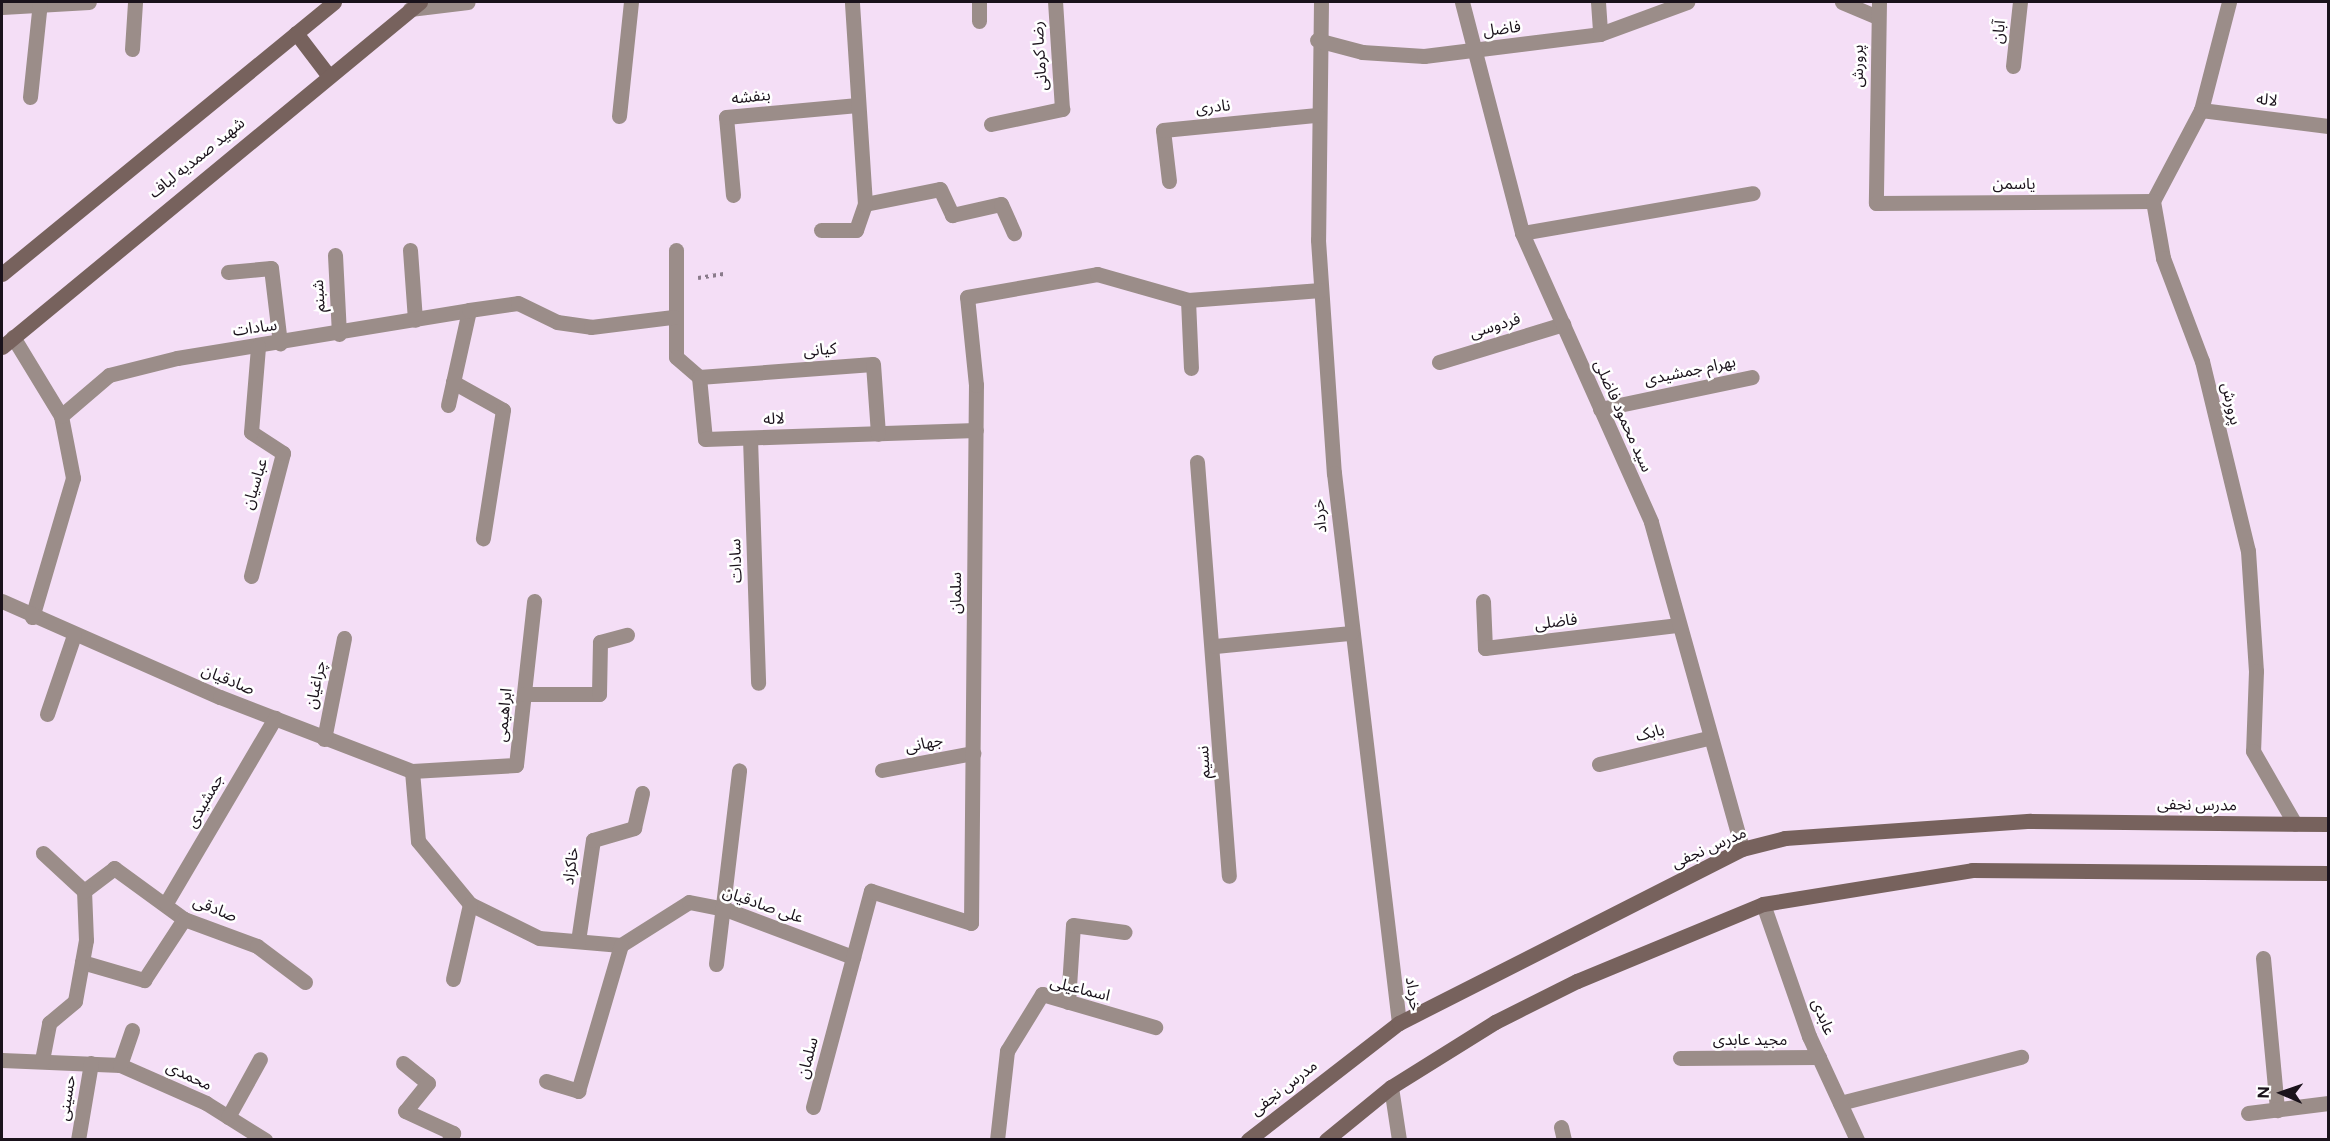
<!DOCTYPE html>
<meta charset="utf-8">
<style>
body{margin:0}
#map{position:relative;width:2330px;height:1141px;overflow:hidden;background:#f4def6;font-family:Figtree,"Noto Sans Arabic",sans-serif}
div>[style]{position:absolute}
.path>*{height:4px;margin-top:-2px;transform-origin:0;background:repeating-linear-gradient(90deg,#8a7b8b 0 3px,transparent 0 7.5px)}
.minor>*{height:15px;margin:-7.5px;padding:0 7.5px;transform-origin:7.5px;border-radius:7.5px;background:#9b8d89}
.tertiary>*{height:15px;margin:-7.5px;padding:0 7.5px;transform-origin:7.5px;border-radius:7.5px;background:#9b8d89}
.secondary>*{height:15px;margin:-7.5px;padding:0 7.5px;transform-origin:7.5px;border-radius:7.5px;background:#77625d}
span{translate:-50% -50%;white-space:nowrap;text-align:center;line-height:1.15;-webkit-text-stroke:5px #fff;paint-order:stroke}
.street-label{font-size:16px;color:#1a121b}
.frame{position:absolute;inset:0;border:3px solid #1a121b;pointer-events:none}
.north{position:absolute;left:2252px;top:1063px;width:60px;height:60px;-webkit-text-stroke:4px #fff;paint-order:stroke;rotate:272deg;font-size:16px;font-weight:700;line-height:24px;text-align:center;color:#1a121b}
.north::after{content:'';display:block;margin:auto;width:21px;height:27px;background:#1a121b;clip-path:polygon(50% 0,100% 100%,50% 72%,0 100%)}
</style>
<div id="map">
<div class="path">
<div style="left:698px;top:278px;width:26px;rotate:-9deg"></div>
</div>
<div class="minor">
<div style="left:1321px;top:2px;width:238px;rotate:90.7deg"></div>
<div style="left:1318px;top:240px;width:234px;rotate:86.1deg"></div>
<div style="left:1334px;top:473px;width:554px;rotate:83.26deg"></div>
<div style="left:1598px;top:2px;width:32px;rotate:86deg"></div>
<div style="left:1842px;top:2px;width:38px;rotate:23deg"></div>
<div style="left:1879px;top:2px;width:201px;rotate:90.9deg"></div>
<div style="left:1876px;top:203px;width:277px;rotate:-0.4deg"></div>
<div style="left:2229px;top:2px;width:112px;rotate:104.5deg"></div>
<div style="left:2201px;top:110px;width:103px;rotate:117.8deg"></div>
<div style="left:2153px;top:201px;width:58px;rotate:80deg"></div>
<div style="left:2163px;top:258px;width:110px;rotate:69.3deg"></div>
<div style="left:2202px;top:361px;width:195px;rotate:76.4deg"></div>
<div style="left:2248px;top:551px;width:120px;rotate:86.2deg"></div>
<div style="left:2256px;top:671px;width:80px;rotate:92.1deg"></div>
<div style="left:2253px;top:751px;width:84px;rotate:60.1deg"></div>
<div style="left:2px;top:7px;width:87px;rotate:-3.3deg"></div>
<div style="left:410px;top:9px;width:58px;rotate:-6.9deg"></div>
<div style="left:979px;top:21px;width:19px;rotate:-90deg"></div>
<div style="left:1317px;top:40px;width:47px;rotate:14.9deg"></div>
<div style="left:1362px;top:52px;width:62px;rotate:3.7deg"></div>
<div style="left:1424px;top:56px;width:177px;rotate:-7.1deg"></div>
<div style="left:1600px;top:34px;width:93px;rotate:-20.2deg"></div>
<div style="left:132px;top:49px;width:47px;rotate:-86.3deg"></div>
<div style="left:2013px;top:66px;width:64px;rotate:-83.8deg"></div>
<div style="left:30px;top:97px;width:96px;rotate:-84deg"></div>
<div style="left:2201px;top:110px;width:128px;rotate:7.2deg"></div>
<div style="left:619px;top:116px;width:115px;rotate:-84deg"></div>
<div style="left:991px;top:124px;width:73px;rotate:-11.9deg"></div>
<div style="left:1062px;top:109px;width:107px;rotate:-93.7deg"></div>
<div style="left:1169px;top:181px;width:51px;rotate:-96.7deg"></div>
<div style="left:1163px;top:130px;width:155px;rotate:-5.6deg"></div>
<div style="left:733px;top:195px;width:78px;rotate:-95.1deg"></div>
<div style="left:726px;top:117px;width:132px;rotate:-5.2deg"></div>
<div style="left:865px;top:204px;width:76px;rotate:-11.3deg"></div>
<div style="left:940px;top:189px;width:29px;rotate:65deg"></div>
<div style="left:952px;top:215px;width:50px;rotate:-12.7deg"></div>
<div style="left:1001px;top:204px;width:32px;rotate:66deg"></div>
<div style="left:821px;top:230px;width:35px"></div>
<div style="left:856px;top:230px;width:28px;rotate:-71deg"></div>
<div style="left:865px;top:204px;width:202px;rotate:-93.7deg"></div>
<div style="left:1522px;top:233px;width:234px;rotate:-9.8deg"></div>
<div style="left:410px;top:250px;width:70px;rotate:85.9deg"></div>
<div style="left:676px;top:250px;width:107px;rotate:90deg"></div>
<div style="left:676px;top:357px;width:30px;rotate:41deg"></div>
<div style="left:699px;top:377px;width:62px;rotate:84.5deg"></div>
<div style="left:705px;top:439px;width:271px;rotate:-1.9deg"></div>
<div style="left:335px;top:255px;width:79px;rotate:87.1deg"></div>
<div style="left:228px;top:272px;width:43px;rotate:-5.3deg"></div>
<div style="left:271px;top:268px;width:76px;rotate:83.2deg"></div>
<div style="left:1188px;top:300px;width:68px;rotate:87.5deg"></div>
<div style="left:13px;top:337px;width:92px;rotate:58.7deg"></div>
<div style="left:61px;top:416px;width:63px;rotate:79deg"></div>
<div style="left:73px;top:478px;width:145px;rotate:106.4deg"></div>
<div style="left:1439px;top:362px;width:130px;rotate:-17deg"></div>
<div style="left:699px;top:377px;width:174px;rotate:-4.3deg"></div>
<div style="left:873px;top:364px;width:70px;rotate:85.9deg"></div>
<div style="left:453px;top:382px;width:57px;rotate:29.2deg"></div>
<div style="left:503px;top:410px;width:130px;rotate:98.9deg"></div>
<div style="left:448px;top:405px;width:97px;rotate:-77.5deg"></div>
<div style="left:1600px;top:409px;width:155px;rotate:-11.9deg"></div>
<div style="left:61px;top:416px;width:63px;rotate:-40.5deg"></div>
<div style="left:109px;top:375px;width:70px;rotate:-14deg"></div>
<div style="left:177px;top:358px;width:296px;rotate:-9.3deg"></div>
<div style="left:469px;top:310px;width:49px;rotate:-8.1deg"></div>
<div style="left:518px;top:303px;width:43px;rotate:26deg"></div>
<div style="left:557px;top:322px;width:34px;rotate:8deg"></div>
<div style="left:591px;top:327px;width:83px;rotate:-7deg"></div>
<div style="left:750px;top:438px;width:245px;rotate:88.1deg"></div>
<div style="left:1197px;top:462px;width:415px;rotate:85.6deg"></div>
<div style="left:251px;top:576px;width:127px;rotate:-75.4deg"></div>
<div style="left:283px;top:453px;width:38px;rotate:-147deg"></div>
<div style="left:251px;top:432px;width:86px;rotate:-85.3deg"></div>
<div style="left:2px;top:601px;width:238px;rotate:23.8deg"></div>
<div style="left:220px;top:697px;width:206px;rotate:21.1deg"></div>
<div style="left:412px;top:771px;width:104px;rotate:-3.3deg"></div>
<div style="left:516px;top:765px;width:165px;rotate:-83.7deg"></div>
<div style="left:1483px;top:601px;width:47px;rotate:87.6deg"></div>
<div style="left:1485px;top:648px;width:195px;rotate:-6.8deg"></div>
<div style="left:1215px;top:646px;width:137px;rotate:-5.5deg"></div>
<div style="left:524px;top:694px;width:75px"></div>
<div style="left:599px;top:694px;width:52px;rotate:-88.9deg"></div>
<div style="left:600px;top:642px;width:28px;rotate:-15deg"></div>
<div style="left:47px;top:714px;width:83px;rotate:-71.1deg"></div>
<div style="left:324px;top:739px;width:103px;rotate:-78.8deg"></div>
<div style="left:1599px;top:764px;width:112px;rotate:-13.4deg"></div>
<div style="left:882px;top:770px;width:93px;rotate:-10.6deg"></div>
<div style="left:412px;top:771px;width:70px;rotate:85.1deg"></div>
<div style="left:418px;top:841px;width:82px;rotate:50.5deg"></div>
<div style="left:470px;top:904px;width:77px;rotate:26.2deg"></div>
<div style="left:539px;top:938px;width:82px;rotate:4.9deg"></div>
<div style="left:621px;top:945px;width:80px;rotate:-32.3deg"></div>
<div style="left:689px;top:902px;width:37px;rotate:11deg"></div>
<div style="left:725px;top:909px;width:137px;rotate:20.6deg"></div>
<div style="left:84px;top:891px;width:38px;rotate:-37deg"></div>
<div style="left:114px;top:868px;width:87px;rotate:36.1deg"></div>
<div style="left:184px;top:919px;width:78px;rotate:20.3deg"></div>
<div style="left:257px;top:946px;width:60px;rotate:36.9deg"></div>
<div style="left:166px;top:903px;width:215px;rotate:-59.5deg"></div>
<div style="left:578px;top:941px;width:102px;rotate:-81.6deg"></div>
<div style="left:593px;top:840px;width:43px;rotate:-16.3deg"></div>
<div style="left:634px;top:828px;width:36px;rotate:-77deg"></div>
<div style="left:2263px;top:958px;width:153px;rotate:84.7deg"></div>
<div style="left:82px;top:962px;width:65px;rotate:16.2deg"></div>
<div style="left:144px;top:980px;width:73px;rotate:-56.7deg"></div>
<div style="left:716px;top:964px;width:195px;rotate:-83.2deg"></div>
<div style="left:453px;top:979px;width:77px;rotate:-77.2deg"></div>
<div style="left:1068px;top:1002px;width:77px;rotate:-86.3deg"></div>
<div style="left:1073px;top:925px;width:52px;rotate:7.7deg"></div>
<div style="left:1680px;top:1058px;width:139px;rotate:-0.4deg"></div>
<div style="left:2px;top:1060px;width:118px;rotate:2.4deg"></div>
<div style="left:120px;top:1065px;width:94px;rotate:23.8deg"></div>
<div style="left:206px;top:1103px;width:70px;rotate:32.1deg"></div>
<div style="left:42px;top:1060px;width:38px;rotate:-79deg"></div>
<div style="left:49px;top:1023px;width:34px;rotate:-40deg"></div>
<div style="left:75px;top:1001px;width:62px;rotate:-79.8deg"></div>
<div style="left:86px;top:940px;width:49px;rotate:-92.3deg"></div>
<div style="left:84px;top:891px;width:56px;rotate:-137.2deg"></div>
<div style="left:403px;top:1063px;width:32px;rotate:39deg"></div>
<div style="left:428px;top:1083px;width:36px;rotate:129deg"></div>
<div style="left:405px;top:1111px;width:53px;rotate:24.6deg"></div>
<div style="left:453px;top:1133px;width:8px;rotate:120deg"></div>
<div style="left:120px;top:1065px;width:37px;rotate:-71deg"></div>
<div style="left:546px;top:1081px;width:34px;rotate:17deg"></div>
<div style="left:578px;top:1091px;width:152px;rotate:-73.6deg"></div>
<div style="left:1391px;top:1087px;width:54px;rotate:81.4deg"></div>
<div style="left:1840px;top:1103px;width:187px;rotate:-14.3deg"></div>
<div style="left:813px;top:1107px;width:224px;rotate:-75deg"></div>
<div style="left:871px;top:891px;width:105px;rotate:17.7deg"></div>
<div style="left:971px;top:923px;width:538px;rotate:-89.47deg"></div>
<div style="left:976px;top:385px;width:88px;rotate:-95.8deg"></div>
<div style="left:967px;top:297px;width:132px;rotate:-10deg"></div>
<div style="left:1097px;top:274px;width:95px;rotate:15.9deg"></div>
<div style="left:1188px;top:300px;width:133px;rotate:-4.3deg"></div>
<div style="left:2248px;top:1113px;width:81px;rotate:-7.1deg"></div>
<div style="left:228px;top:1117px;width:66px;rotate:-61.1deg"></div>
<div style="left:1561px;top:1127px;width:13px;rotate:77deg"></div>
<div style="left:78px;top:1140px;width:78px;rotate:-80.4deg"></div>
<div style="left:997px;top:1140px;width:90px;rotate:-83.6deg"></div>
<div style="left:1007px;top:1051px;width:67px;rotate:-58.4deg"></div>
<div style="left:1042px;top:994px;width:118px;rotate:16.3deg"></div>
</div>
<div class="tertiary">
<div style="left:1462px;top:2px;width:239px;rotate:75.4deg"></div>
<div style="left:1522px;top:233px;width:316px;rotate:65.9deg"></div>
<div style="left:1651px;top:522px;width:339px;rotate:74.4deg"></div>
<div style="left:1763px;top:904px;width:140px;rotate:70.8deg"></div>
<div style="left:1809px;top:1036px;width:115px;rotate:65.2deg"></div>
</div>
<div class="secondary">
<div style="left:296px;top:33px;width:53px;rotate:52.7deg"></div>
<div style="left:2px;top:274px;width:429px;rotate:-39.3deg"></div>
<div style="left:2px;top:347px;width:542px;rotate:-39.53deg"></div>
<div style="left:1248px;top:1140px;width:191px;rotate:-37.8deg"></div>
<div style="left:1399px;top:1023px;width:385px;rotate:-26.9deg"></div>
<div style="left:1742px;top:849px;width:44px;rotate:-14.3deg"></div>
<div style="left:1785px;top:838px;width:246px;rotate:-4deg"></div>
<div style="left:2030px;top:821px;width:298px;rotate:0.6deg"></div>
<div style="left:1326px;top:1140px;width:84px;rotate:-39.2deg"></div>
<div style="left:1391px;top:1087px;width:123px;rotate:-32deg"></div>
<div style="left:1495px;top:1022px;width:92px;rotate:-26.6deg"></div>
<div style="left:1577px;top:981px;width:201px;rotate:-22.5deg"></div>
<div style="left:1763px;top:904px;width:212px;rotate:-9.2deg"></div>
<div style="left:1972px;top:870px;width:356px;rotate:0.5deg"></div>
</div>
<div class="street-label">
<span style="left:1502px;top:29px;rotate:-7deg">فاضل</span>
<span style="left:1999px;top:32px;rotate:-84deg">آبان</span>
<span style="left:1040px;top:56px;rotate:-94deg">رضا کرمانی</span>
<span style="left:1858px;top:66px;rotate:-90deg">پرورش</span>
<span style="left:751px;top:97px;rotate:-6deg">بنفشه</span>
<span style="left:2267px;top:100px;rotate:7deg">لاله</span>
<span style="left:1213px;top:107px;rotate:-5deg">نادری</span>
<span style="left:197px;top:158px;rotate:-39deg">شهید صمدیه لباف</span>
<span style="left:2014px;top:184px">یاسمن</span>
<span style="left:319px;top:296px;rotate:-93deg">شبنم</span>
<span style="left:1495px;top:326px;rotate:-17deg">فردوسی</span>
<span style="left:255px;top:328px;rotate:-8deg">سادات</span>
<span style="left:820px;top:350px;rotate:-4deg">کیانی</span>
<span style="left:1690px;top:371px;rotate:-12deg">بهرام جمشیدی</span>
<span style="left:2231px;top:404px;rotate:77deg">پرورش</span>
<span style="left:1623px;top:416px;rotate:66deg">سید محمود فاضلی</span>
<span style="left:774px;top:419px;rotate:-2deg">لاله</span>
<span style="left:255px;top:484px;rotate:-73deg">عباسیان</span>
<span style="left:1320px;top:516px;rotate:-96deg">خرداد</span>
<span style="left:736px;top:561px;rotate:-92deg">سادات</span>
<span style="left:956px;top:593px;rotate:-90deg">سلمان</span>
<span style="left:1556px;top:622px;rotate:-7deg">فاضلی</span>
<span style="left:228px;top:680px;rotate:22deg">صادقیان</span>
<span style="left:316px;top:685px;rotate:-78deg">چراغیان</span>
<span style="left:504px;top:715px;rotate:-84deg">ابراهیمی</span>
<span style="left:1650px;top:733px;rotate:-14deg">بابک</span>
<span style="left:924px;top:744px;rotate:-11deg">جهانی</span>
<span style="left:1204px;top:762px;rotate:-93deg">نسیم</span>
<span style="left:205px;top:801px;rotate:-60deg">جمشیدی</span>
<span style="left:2197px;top:805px;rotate:1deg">مدرس نجفی</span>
<span style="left:1709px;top:848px;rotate:-24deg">مدرس نجفی</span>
<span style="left:571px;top:866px;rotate:-82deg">خاکزاد</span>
<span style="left:763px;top:905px;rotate:19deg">علی صادقیان</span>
<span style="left:215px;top:909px;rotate:22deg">صادقی</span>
<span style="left:1080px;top:989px;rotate:14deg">اسماعیلی</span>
<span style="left:1413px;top:994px;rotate:82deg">خرداد</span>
<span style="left:1823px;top:1017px;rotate:69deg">عابدی</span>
<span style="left:1750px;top:1040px">مجید عابدی</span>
<span style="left:808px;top:1058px;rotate:-75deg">سلمان</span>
<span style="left:189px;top:1076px;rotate:25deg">محمدی</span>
<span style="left:1284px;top:1088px;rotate:-38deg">مدرس نجفی</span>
<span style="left:67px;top:1098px;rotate:-81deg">حسینی</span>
</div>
<div class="frame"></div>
<div class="north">N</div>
</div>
